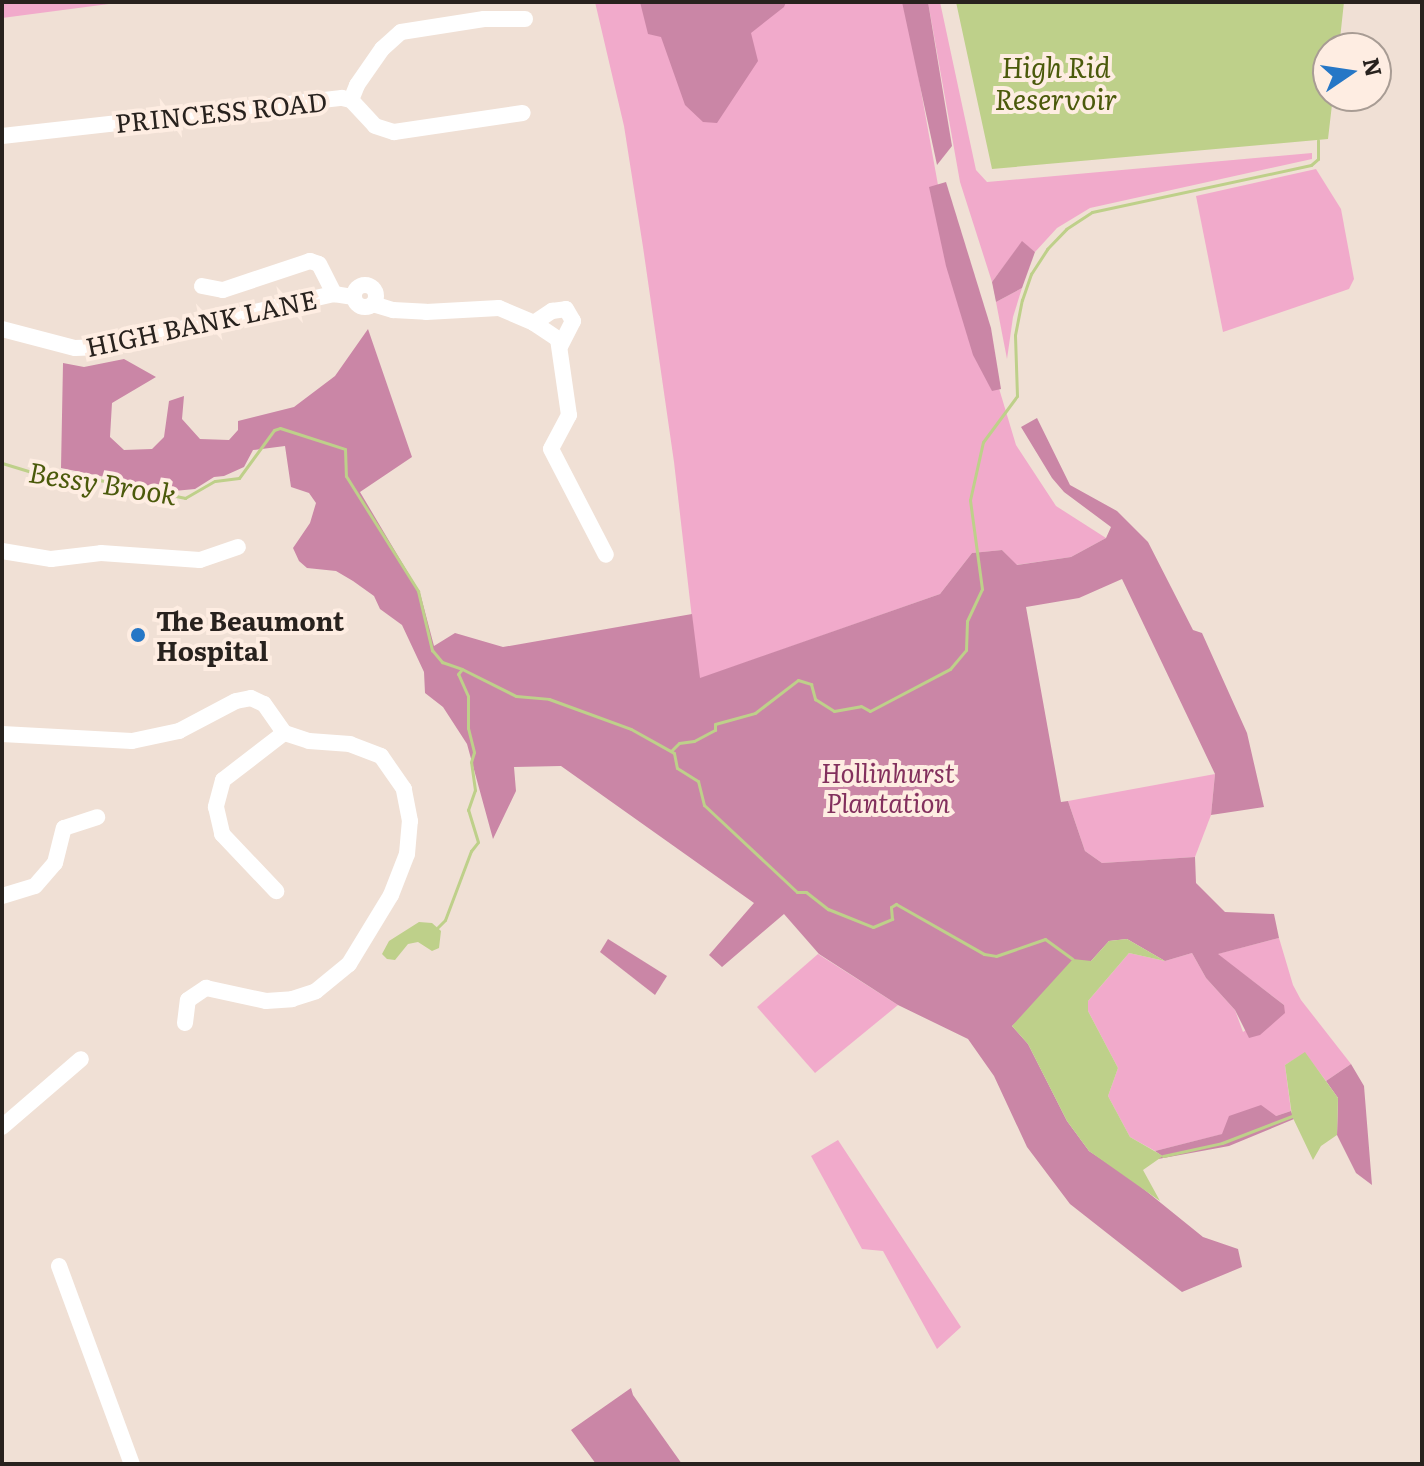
<!DOCTYPE html>
<style>
body{margin:0}
#map{position:relative;width:1424px;height:1466px;overflow:hidden;background:#f0e0d5;font-family:Literata,serif}
div>[style]{position:absolute}
.green>*{inset:0;background:#f1aacb}
.forest>*{inset:0;background:#ca86a6}
.water>*{inset:0;background:#bed08a}
.stream>*{height:3px;margin:-1.5px;padding:0 1.5px;transform-origin:1.5px;border-radius:1.5px;background:#bed08a}
.minor>*{height:16px;margin:-8px;padding:0 8px;transform-origin:8px;border-radius:8px;background:#fff}
.minor>.ring{margin:-8px;padding:0;box-sizing:content-box;background:none;border:16px solid #fff;border-radius:50%}
.dots>*{width:22px;height:22px;translate:-50% -50%;box-sizing:border-box;border:4px solid #feede2;border-radius:50%}
span{translate:-50% -50%;white-space:nowrap;text-align:center;line-height:1.15;-webkit-text-stroke:8px #feede2;paint-order:stroke}
.street-label{font-size:26px;color:#28221e}
.poi-label{font-size:26px;color:#28221e;font-weight:700}
.left{translate:0 -50%;text-align:left}
.park-label{font-size:26px;color:#83305d;font-style:italic}
.water-label{font-size:28px;color:#4b5a0b;font-style:italic}
.frame{position:absolute;inset:0;border:4px solid #28221e;pointer-events:none}
.north{position:absolute;left:1312px;top:32px;width:80px;height:80px;box-sizing:border-box;background:#feede2;border:2px solid #a89c94;border-radius:50%;rotate:77deg;font-size:22px;font-weight:700;line-height:32px;text-align:center;color:#28221e}
.north::after{content:'';display:block;margin:auto;width:28px;height:36px;background:#2677c6;clip-path:polygon(50% 0,100% 100%,50% 72%,0 100%)}
</style>
<div id="map">
<div class="green">
<div style="clip-path:polygon(2px 2px,124px 2px,2px 18px)"></div>
<div style="clip-path:polygon(595px 2px,905px 2px,938px 185px,1016px 445px,1056px 506px,1106px 538px,1071px 557px,1016px 565px,1002px 550px,972px 553px,940px 594px,699px 679px,674px 462px,643px 247px,624px 126px)"></div>
<div style="clip-path:polygon(928px 2px,940px 2px,976px 170px,987px 182px,1312px 153px,1312px 159px,1090px 208px,1057px 228px,1035px 252px,1022px 242px,992px 282px,960px 182px)"></div>
<div style="clip-path:polygon(1316px 169px,1341px 209px,1354px 279px,1349px 289px,1223px 332px,1196px 196px)"></div>
<div style="clip-path:polygon(1022px 288px,1013px 317px,1007px 359px,996px 302px)"></div>
<div style="clip-path:polygon(1215px 774px,1211px 815px,1195px 857px,1102px 863px,1085px 851px,1068px 801px)"></div>
<div style="clip-path:polygon(1279px 938px,1293px 985px,1301px 1000px,1351px 1064px,1326px 1081px,1305px 1053px,1285px 1065px,1291px 1111px,1223px 1134px,1155px 1151px,1130px 1137px,1108px 1096px,1118px 1068px,1088px 1011px,1088px 1001px,1129px 953px,1165px 961px,1192px 953px,1206px 978px,1235px 1010px,1243px 1032px,1284px 1005px,1217px 954px)"></div>
<div style="clip-path:polygon(818px 954px,898px 1005px,815px 1073px,757px 1007px)"></div>
<div style="clip-path:polygon(838px 1140px,961px 1327px,937px 1349px,883px 1251px,862px 1249px,811px 1156px)"></div>
</div>
<div class="forest">
<div style="clip-path:polygon(640px 2px,786px 2px,784px 7px,751px 33px,758px 61px,717px 123px,703px 122px,685px 105px,661px 37px,648px 34px)"></div>
<div style="clip-path:polygon(902px 2px,928px 2px,952px 146px,937px 165px)"></div>
<div style="clip-path:polygon(946px 182px,991px 328px,1001px 389px,992px 391px,973px 355px,946px 266px,929px 187px)"></div>
<div style="clip-path:polygon(1022px 241px,1035px 252px,1022px 288px,996px 302px,992px 282px)"></div>
<div style="clip-path:polygon(368px 329px,412px 457px,360px 492px,420px 593px,434px 646px,455px 633px,503px 647px,692px 614px,700px 678px,940px 594px,972px 553px,1002px 550px,1017px 565px,1071px 557px,1106px 538px,1111px 527px,1064px 492px,1052px 478px,1021px 427px,1037px 418px,1070px 485px,1117px 511px,1148px 542px,1193px 630px,1202px 633px,1247px 733px,1264px 807px,1211px 815px,1215px 774px,1122px 579px,1079px 598px,1026px 607px,1061px 802px,1068px 801px,1085px 851px,1102px 863px,1195px 857px,1196px 883px,1225px 912px,1274px 914px,1279px 938px,1218px 954px,1284px 1005px,1285px 1013px,1260px 1035px,1249px 1038px,1235px 1010px,1206px 978px,1192px 953px,1165px 961px,1127px 939px,1109px 941px,1091px 961px,1012px 1026px,1028px 1044px,1067px 1121px,1089px 1151px,1130px 1178px,1203px 1237px,1238px 1249px,1242px 1267px,1182px 1292px,1070px 1204px,1027px 1147px,994px 1076px,968px 1039px,898px 1005px,819px 954px,784px 914px,722px 967px,709px 955px,754px 903px,561px 766px,514px 767px,516px 791px,493px 839px,467px 744px,443px 707px,425px 693px,424px 672px,402px 625px,380px 609px,374px 596px,353px 581px,336px 571px,307px 568px,299px 561px,293px 548px,310px 523px,316px 503px,309px 493px,291px 487px,285px 446px,253px 450px,244px 467px,224px 476px,214px 477px,195px 489px,174px 491px,61px 468px,63px 363px,84px 367px,124px 359px,156px 377px,112px 403px,110px 437px,124px 450px,152px 449px,164px 437px,169px 401px,184px 396px,182px 419px,200px 439px,229px 440px,238px 430px,238px 421px,294px 407px,335px 376px)"></div>
<div style="clip-path:polygon(608px 939px,667px 976px,655px 995px,600px 952px)"></div>
<div style="clip-path:polygon(1351px 1064px,1364px 1086px,1372px 1185px,1356px 1173px,1337px 1135px,1338px 1098px,1326px 1081px)"></div>
<div style="clip-path:polygon(1261px 1105px,1276px 1116px,1291px 1111px,1294px 1119px,1229px 1146px,1158px 1159px,1162px 1156px,1155px 1151px,1222px 1134px,1229px 1116px)"></div>
<div style="clip-path:polygon(631px 1388px,633px 1395px,682px 1464px,596px 1464px,571px 1430px)"></div>
</div>
<div class="water">
<div style="clip-path:polygon(956px 2px,1344px 2px,1339px 48px,1328px 48px,1328px 96px,1333px 96px,1328px 139px,992px 169px)"></div>
<div style="clip-path:polygon(419px 922px,432px 923px,441px 931px,439px 948px,432px 951px,418px 942px,408px 944px,395px 960px,387px 959px,382px 954px,389px 941px)"></div>
<div style="clip-path:polygon(1127px 939px,1165px 961px,1129px 953px,1088px 1001px,1088px 1011px,1118px 1068px,1108px 1096px,1130px 1137px,1163px 1156px,1143px 1170px,1160px 1201px,1089px 1151px,1067px 1121px,1028px 1044px,1012px 1026px,1073px 959px,1091px 961px,1109px 941px)"></div>
<div style="clip-path:polygon(1305px 1052px,1338px 1098px,1337px 1135px,1321px 1146px,1313px 1160px,1292px 1116px,1285px 1065px)"></div>
</div>
<div class="stream">
<div style="left:2px;top:463px;width:48px;rotate:16.9deg"></div>
<div style="left:48px;top:477px;width:14px;rotate:-21deg"></div>
<div style="left:61px;top:472px;width:127px;rotate:11.8deg"></div>
<div style="left:185px;top:498px;width:34px;rotate:-30deg"></div>
<div style="left:215px;top:481px;width:24px;rotate:-7deg"></div>
<div style="left:239px;top:478px;width:59px;rotate:-53.9deg"></div>
<div style="left:274px;top:430px;width:6px;rotate:-18deg"></div>
<div style="left:280px;top:428px;width:68px;rotate:17.9deg"></div>
<div style="left:345px;top:449px;width:27px;rotate:88deg"></div>
<div style="left:346px;top:476px;width:136px;rotate:57.9deg"></div>
<div style="left:418px;top:591px;width:61px;rotate:76.7deg"></div>
<div style="left:432px;top:650px;width:16px;rotate:50deg"></div>
<div style="left:442px;top:662px;width:21px;rotate:19deg"></div>
<div style="left:462px;top:669px;width:60px;rotate:26.6deg"></div>
<div style="left:516px;top:696px;width:33px;rotate:5deg"></div>
<div style="left:549px;top:699px;width:87px;rotate:20.1deg"></div>
<div style="left:631px;top:729px;width:49px;rotate:29.2deg"></div>
<div style="left:674px;top:753px;width:15px;rotate:79deg"></div>
<div style="left:677px;top:768px;width:25px;rotate:32deg"></div>
<div style="left:698px;top:781px;width:25px;rotate:76deg"></div>
<div style="left:704px;top:805px;width:127px;rotate:43.1deg"></div>
<div style="left:797px;top:892px;width:9px"></div>
<div style="left:806px;top:892px;width:28px;rotate:38deg"></div>
<div style="left:828px;top:909px;width:48px;rotate:21.8deg"></div>
<div style="left:873px;top:927px;width:21px;rotate:-23deg"></div>
<div style="left:892px;top:919px;width:12px;rotate:-95deg"></div>
<div style="left:891px;top:907px;width:6px;rotate:-31deg"></div>
<div style="left:896px;top:904px;width:101px;rotate:29.6deg"></div>
<div style="left:984px;top:954px;width:12px;rotate:9deg"></div>
<div style="left:996px;top:956px;width:52px;rotate:-19.1deg"></div>
<div style="left:1045px;top:939px;width:34px;rotate:36deg"></div>
<div style="left:671px;top:751px;width:11px;rotate:-45deg"></div>
<div style="left:679px;top:743px;width:15px;rotate:-8deg"></div>
<div style="left:694px;top:741px;width:24px;rotate:-28deg"></div>
<div style="left:715px;top:730px;width:6px;rotate:-90deg"></div>
<div style="left:715px;top:724px;width:41px;rotate:-15.4deg"></div>
<div style="left:755px;top:713px;width:54px;rotate:-37.5deg"></div>
<div style="left:798px;top:680px;width:14px;rotate:17deg"></div>
<div style="left:811px;top:684px;width:16px;rotate:75deg"></div>
<div style="left:815px;top:699px;width:22px;rotate:32deg"></div>
<div style="left:834px;top:711px;width:27px;rotate:-10deg"></div>
<div style="left:861px;top:706px;width:10px;rotate:29deg"></div>
<div style="left:870px;top:711px;width:90px;rotate:-27.7deg"></div>
<div style="left:950px;top:669px;width:25px;rotate:-50deg"></div>
<div style="left:966px;top:650px;width:29px;rotate:-88deg"></div>
<div style="left:967px;top:621px;width:35px;rotate:-65deg"></div>
<div style="left:982px;top:589px;width:90px;rotate:-97.7deg"></div>
<div style="left:970px;top:500px;width:59px;rotate:-77.4deg"></div>
<div style="left:983px;top:442px;width:57px;rotate:-53.5deg"></div>
<div style="left:1017px;top:396px;width:61px;rotate:-91.9deg"></div>
<div style="left:1015px;top:335px;width:36px;rotate:-79deg"></div>
<div style="left:1022px;top:300px;width:28px;rotate:-71deg"></div>
<div style="left:1031px;top:274px;width:30px;rotate:-57deg"></div>
<div style="left:1047px;top:249px;width:28px;rotate:-46deg"></div>
<div style="left:1066px;top:229px;width:31px;rotate:-33deg"></div>
<div style="left:1092px;top:212px;width:224px;rotate:-12.1deg"></div>
<div style="left:1311px;top:165px;width:9px;rotate:-41deg"></div>
<div style="left:1318px;top:159px;width:19px;rotate:-90deg"></div>
<div style="left:437px;top:928px;width:11px;rotate:-45deg"></div>
<div style="left:445px;top:920px;width:74px;rotate:-69.4deg"></div>
<div style="left:471px;top:851px;width:11px;rotate:-52deg"></div>
<div style="left:478px;top:842px;width:34px;rotate:-107deg"></div>
<div style="left:468px;top:810px;width:21px;rotate:-71deg"></div>
<div style="left:475px;top:790px;width:28px;rotate:-98deg"></div>
<div style="left:471px;top:762px;width:10px;rotate:-73deg"></div>
<div style="left:474px;top:752px;width:25px;rotate:-104deg"></div>
<div style="left:468px;top:728px;width:32px;rotate:-90deg"></div>
<div style="left:468px;top:696px;width:24px;rotate:-114deg"></div>
<div style="left:458px;top:674px;width:6px;rotate:-51deg"></div>
<div style="left:1163px;top:1156px;width:60px;rotate:-12.4deg"></div>
<div style="left:1222px;top:1143px;width:75px;rotate:-21.1deg"></div>
</div>
<div class="minor">
<div style="left:351px;top:100px;width:16px;rotate:-68deg"></div>
<div style="left:357px;top:85px;width:44px;rotate:-55.2deg"></div>
<div style="left:382px;top:49px;width:25px;rotate:-42deg"></div>
<div style="left:401px;top:32px;width:84px;rotate:-8.9deg"></div>
<div style="left:484px;top:19px;width:41px"></div>
<div style="left:2px;top:136px;width:342px;rotate:-6.4deg"></div>
<div style="left:342px;top:98px;width:9px;rotate:13deg"></div>
<div style="left:351px;top:100px;width:35px;rotate:47deg"></div>
<div style="left:375px;top:126px;width:20px;rotate:18deg"></div>
<div style="left:394px;top:132px;width:130px;rotate:-8.4deg"></div>
<div class="ring" style="left:354px;top:285px;width:6px;height:6px"></div>
<div style="left:202px;top:286px;width:21px;rotate:11deg"></div>
<div style="left:223px;top:290px;width:92px;rotate:-18.4deg"></div>
<div style="left:310px;top:261px;width:9px;rotate:18deg"></div>
<div style="left:319px;top:264px;width:34px;rotate:63deg"></div>
<div style="left:373px;top:304px;width:21px;rotate:17deg"></div>
<div style="left:393px;top:310px;width:33px;rotate:3deg"></div>
<div style="left:426px;top:312px;width:73px;rotate:-3.1deg"></div>
<div style="left:499px;top:308px;width:38px;rotate:23deg"></div>
<div style="left:534px;top:323px;width:29px;rotate:34deg"></div>
<div style="left:558px;top:339px;width:77px;rotate:81.8deg"></div>
<div style="left:569px;top:415px;width:38px;rotate:118deg"></div>
<div style="left:551px;top:449px;width:119px;rotate:62.6deg"></div>
<div style="left:534px;top:323px;width:22px;rotate:-34deg"></div>
<div style="left:552px;top:311px;width:14px;rotate:-8deg"></div>
<div style="left:566px;top:309px;width:14px;rotate:60deg"></div>
<div style="left:573px;top:321px;width:27px;rotate:117deg"></div>
<div style="left:2px;top:329px;width:75px;rotate:14.6deg"></div>
<div style="left:75px;top:348px;width:27px;rotate:-2deg"></div>
<div style="left:102px;top:347px;width:238px;rotate:-12.9deg"></div>
<div style="left:334px;top:294px;width:20px;rotate:9deg"></div>
<div style="left:2px;top:551px;width:50px;rotate:9.3deg"></div>
<div style="left:51px;top:559px;width:50px;rotate:-6.8deg"></div>
<div style="left:101px;top:553px;width:99px;rotate:4deg"></div>
<div style="left:200px;top:560px;width:40px;rotate:-18.9deg"></div>
<div style="left:2px;top:734px;width:130px;rotate:3.1deg"></div>
<div style="left:132px;top:741px;width:48px;rotate:-12deg"></div>
<div style="left:179px;top:731px;width:64px;rotate:-27.8deg"></div>
<div style="left:236px;top:701px;width:15px;rotate:-11deg"></div>
<div style="left:251px;top:698px;width:14px;rotate:25deg"></div>
<div style="left:264px;top:704px;width:35px;rotate:55deg"></div>
<div style="left:2px;top:896px;width:34px;rotate:-17deg"></div>
<div style="left:35px;top:886px;width:30px;rotate:-49deg"></div>
<div style="left:55px;top:863px;width:36px;rotate:-76deg"></div>
<div style="left:64px;top:828px;width:35px;rotate:-18deg"></div>
<div style="left:185px;top:1023px;width:23px;rotate:-83deg"></div>
<div style="left:188px;top:1000px;width:22px;rotate:-34deg"></div>
<div style="left:206px;top:988px;width:61px;rotate:12.2deg"></div>
<div style="left:266px;top:1001px;width:26px;rotate:-4deg"></div>
<div style="left:292px;top:999px;width:25px;rotate:-18deg"></div>
<div style="left:316px;top:991px;width:43px;rotate:-39.3deg"></div>
<div style="left:349px;top:964px;width:81px;rotate:-58.7deg"></div>
<div style="left:391px;top:895px;width:44px;rotate:-68.7deg"></div>
<div style="left:407px;top:854px;width:33px;rotate:-85deg"></div>
<div style="left:410px;top:821px;width:33px;rotate:-101deg"></div>
<div style="left:404px;top:789px;width:40px;rotate:-124.9deg"></div>
<div style="left:381px;top:756px;width:33px;rotate:-159deg"></div>
<div style="left:350px;top:744px;width:41px;rotate:-175.8deg"></div>
<div style="left:309px;top:741px;width:26px;rotate:-162deg"></div>
<div style="left:284px;top:733px;width:77px;rotate:142.4deg"></div>
<div style="left:223px;top:780px;width:28px;rotate:105deg"></div>
<div style="left:216px;top:807px;width:28px;rotate:77deg"></div>
<div style="left:222px;top:834px;width:79px;rotate:46.5deg"></div>
<div style="left:2px;top:1127px;width:104px;rotate:-40.7deg"></div>
<div style="left:59px;top:1266px;width:211px;rotate:69.8deg"></div>
</div>
<div class="dots">
<div style="left:138px;top:635px;background:#2677c6"></div>
</div>
<div class="street-label">
<span style="left:221px;top:111px;rotate:-6deg">PRINCESS ROAD</span>
<span style="left:201px;top:322px;rotate:-12deg">HIGH BANK LANE</span>
</div>
<div class="poi-label">
<span class="left" style="left:156px;top:635px">The Beaumont<br>Hospital</span>
</div>
<div class="park-label">
<span style="left:888px;top:787px">Hollinhurst<br>Plantation</span>
</div>
<div class="water-label">
<span style="left:1056px;top:82px">High Rid<br>Reservoir</span>
<span style="left:103px;top:482px;rotate:9deg">Bessy Brook</span>
</div>
<div class="frame"></div>
<div class="north">N</div>
</div>
